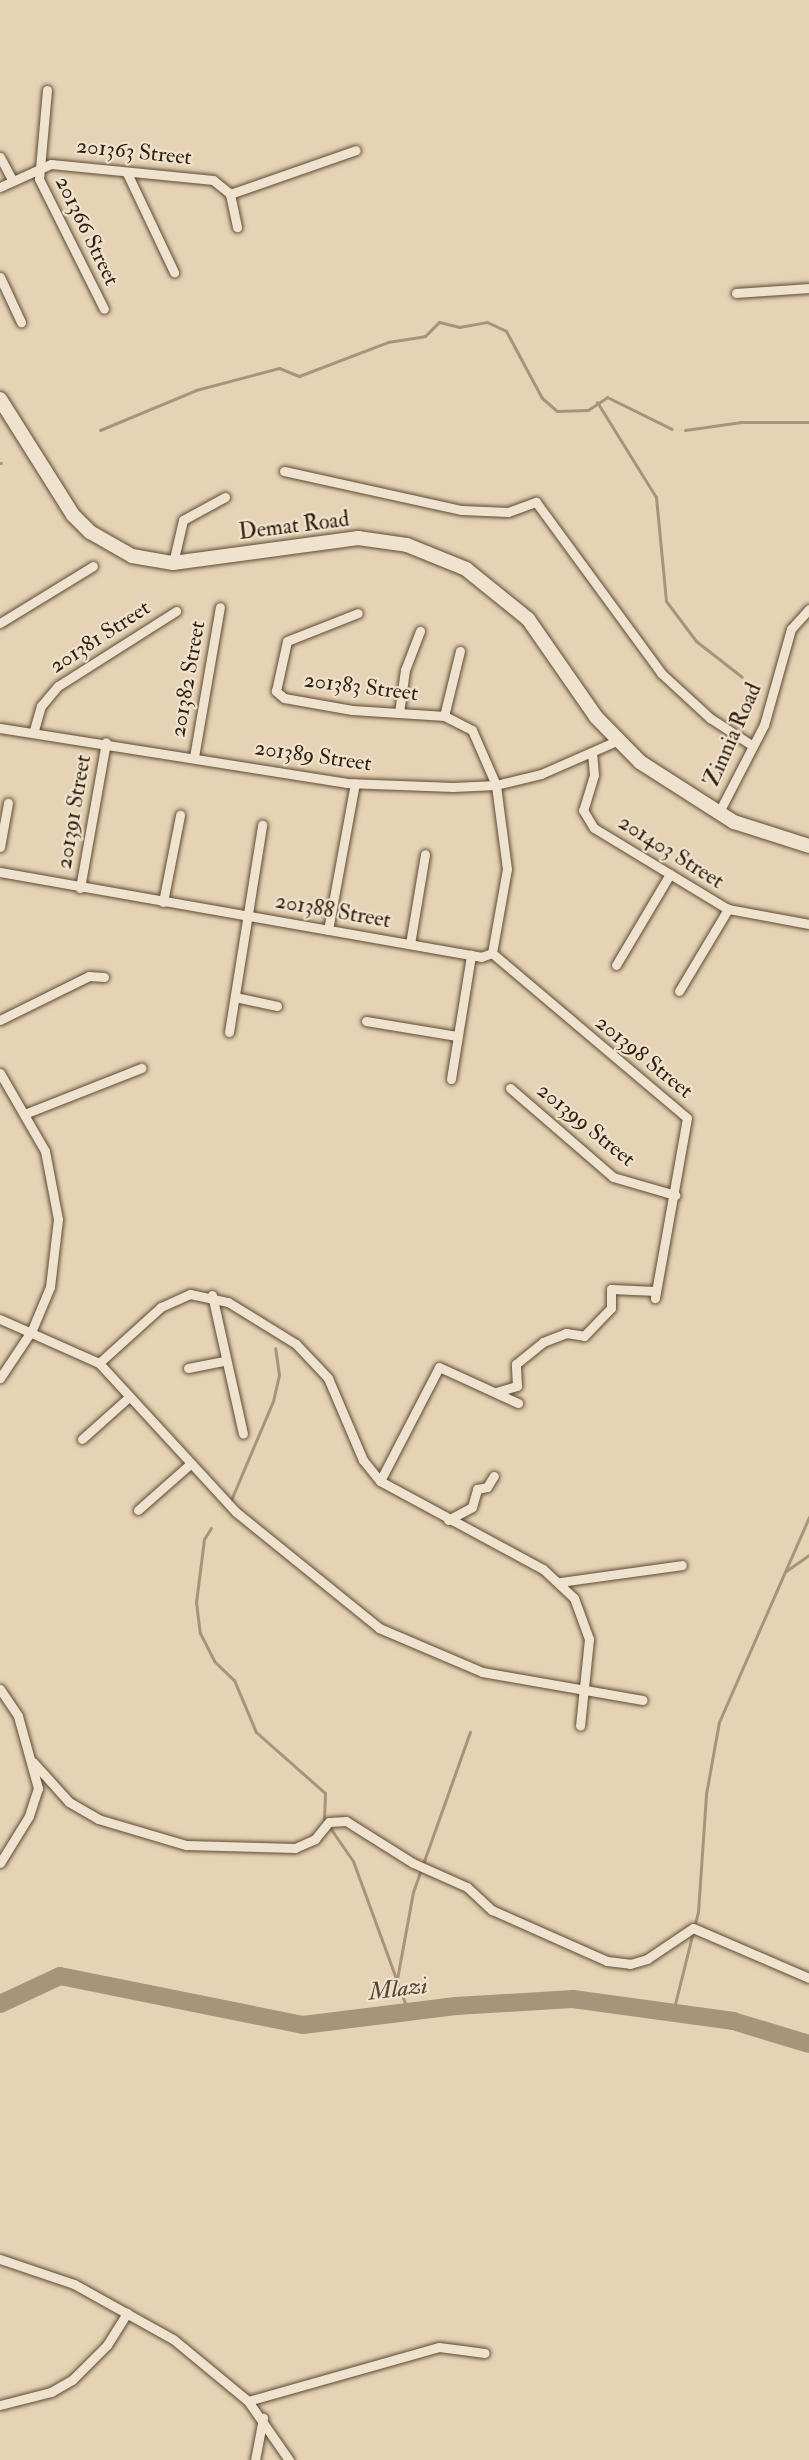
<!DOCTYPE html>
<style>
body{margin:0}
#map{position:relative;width:809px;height:2460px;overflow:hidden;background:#e6d2b4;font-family:"IM FELL Double Pica",serif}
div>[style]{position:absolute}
.stream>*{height:3px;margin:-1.5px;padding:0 1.5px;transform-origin:1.5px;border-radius:1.5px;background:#a8947a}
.river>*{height:18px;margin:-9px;padding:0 9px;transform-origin:9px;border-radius:9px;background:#a8947a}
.roads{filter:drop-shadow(0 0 2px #5d4a34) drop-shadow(0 0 2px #5d4a34)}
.street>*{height:9px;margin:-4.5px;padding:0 4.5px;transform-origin:4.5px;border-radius:4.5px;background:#efe2ce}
.secondary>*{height:14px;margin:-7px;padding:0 7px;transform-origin:7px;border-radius:7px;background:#efe2ce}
span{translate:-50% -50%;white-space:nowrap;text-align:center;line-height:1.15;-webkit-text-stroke:4.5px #efe2ce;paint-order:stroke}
.street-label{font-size:22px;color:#2f1c0a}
.water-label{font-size:24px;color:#594631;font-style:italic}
</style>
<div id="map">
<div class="stream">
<div style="left:597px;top:402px;width:112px;rotate:58.2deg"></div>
<div style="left:656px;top:497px;width:104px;rotate:84.5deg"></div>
<div style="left:666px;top:601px;width:50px;rotate:53.1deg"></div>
<div style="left:696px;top:641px;width:58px;rotate:38deg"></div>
<div style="left:100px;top:430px;width:104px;rotate:-22.6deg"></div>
<div style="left:196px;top:390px;width:86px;rotate:-14.8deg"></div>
<div style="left:279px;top:368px;width:22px;rotate:22deg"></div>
<div style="left:299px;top:376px;width:95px;rotate:-20.9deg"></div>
<div style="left:388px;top:342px;width:37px;rotate:-9deg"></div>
<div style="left:425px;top:336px;width:20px;rotate:-45deg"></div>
<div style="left:439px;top:322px;width:21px;rotate:14deg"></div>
<div style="left:459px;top:327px;width:28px;rotate:-10deg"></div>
<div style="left:487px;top:322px;width:21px;rotate:25deg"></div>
<div style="left:506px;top:331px;width:76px;rotate:61.8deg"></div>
<div style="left:542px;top:398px;width:20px;rotate:41deg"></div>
<div style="left:557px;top:411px;width:31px;rotate:-2deg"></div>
<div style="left:588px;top:410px;width:23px;rotate:-34deg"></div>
<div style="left:607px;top:397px;width:72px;rotate:26.2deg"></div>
<div style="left:685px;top:430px;width:57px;rotate:-8.1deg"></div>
<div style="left:741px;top:422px;width:68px"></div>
<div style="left:0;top:463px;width:1px"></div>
<div style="left:231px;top:1500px;width:108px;rotate:-67deg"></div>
<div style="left:273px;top:1401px;width:27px;rotate:-77deg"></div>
<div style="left:279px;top:1375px;width:27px;rotate:-98deg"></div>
<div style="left:211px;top:1528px;width:13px;rotate:122deg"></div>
<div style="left:204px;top:1539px;width:64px;rotate:97.2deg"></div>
<div style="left:196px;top:1602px;width:31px;rotate:83deg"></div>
<div style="left:200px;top:1633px;width:31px;rotate:63deg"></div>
<div style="left:214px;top:1661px;width:28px;rotate:44deg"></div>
<div style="left:234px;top:1680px;width:56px;rotate:67.1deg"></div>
<div style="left:256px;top:1732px;width:92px;rotate:41.5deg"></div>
<div style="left:325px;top:1793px;width:26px;rotate:92deg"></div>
<div style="left:324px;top:1819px;width:51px;rotate:55.4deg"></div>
<div style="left:353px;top:1861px;width:163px;rotate:69.9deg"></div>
<div style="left:786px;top:1571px;width:28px;rotate:-35deg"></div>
<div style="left:397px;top:1979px;width:88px;rotate:-79.6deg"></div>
<div style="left:413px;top:1892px;width:170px;rotate:-70.4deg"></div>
<div style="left:672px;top:2016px;width:107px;rotate:-76deg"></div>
<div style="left:698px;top:1912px;width:118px;rotate:-86.1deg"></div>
<div style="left:706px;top:1794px;width:73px;rotate:-79.8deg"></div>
<div style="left:719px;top:1722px;width:224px;rotate:-66.3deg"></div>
</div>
<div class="river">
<div style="left:0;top:2004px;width:66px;rotate:-25deg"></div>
<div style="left:60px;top:1976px;width:248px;rotate:11.4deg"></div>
<div style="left:303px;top:2025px;width:154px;rotate:-7.1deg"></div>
<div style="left:456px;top:2006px;width:117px;rotate:-3.4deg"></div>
<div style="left:573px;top:1999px;width:162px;rotate:7.8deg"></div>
<div style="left:733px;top:2021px;width:79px;rotate:16.8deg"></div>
</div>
<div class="roads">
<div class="street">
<div style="left:47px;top:90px;width:89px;rotate:95.1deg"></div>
<div style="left:39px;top:179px;width:145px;rotate:63.4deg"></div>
<div style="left:0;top:157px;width:26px;rotate:62deg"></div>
<div style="left:127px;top:173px;width:110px;rotate:64.6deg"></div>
<div style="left:0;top:187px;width:56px;rotate:-24.3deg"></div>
<div style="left:51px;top:164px;width:163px;rotate:5.6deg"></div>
<div style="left:213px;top:180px;width:22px;rotate:39deg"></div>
<div style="left:230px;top:194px;width:34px;rotate:78deg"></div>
<div style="left:230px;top:194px;width:133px;rotate:-19.2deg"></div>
<div style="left:0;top:277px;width:50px;rotate:65deg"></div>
<div style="left:736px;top:293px;width:73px;rotate:-3.9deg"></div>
<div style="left:284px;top:471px;width:182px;rotate:12.4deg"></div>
<div style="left:462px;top:510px;width:46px;rotate:2.5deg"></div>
<div style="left:508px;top:512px;width:30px;rotate:-20deg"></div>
<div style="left:536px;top:502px;width:212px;rotate:53.8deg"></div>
<div style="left:661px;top:673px;width:67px;rotate:42.6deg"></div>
<div style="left:710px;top:718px;width:51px;rotate:33.1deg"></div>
<div style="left:173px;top:563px;width:44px;rotate:-76.9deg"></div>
<div style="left:183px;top:520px;width:48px;rotate:-28.7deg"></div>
<div style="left:0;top:623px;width:109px;rotate:-31.5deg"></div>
<div style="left:399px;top:713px;width:43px;rotate:-82.1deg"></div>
<div style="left:405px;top:670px;width:42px;rotate:-69deg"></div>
<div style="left:444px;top:716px;width:67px;rotate:-76.2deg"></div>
<div style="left:0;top:728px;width:350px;rotate:9deg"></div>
<div style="left:346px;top:783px;width:107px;rotate:2.1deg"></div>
<div style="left:453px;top:787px;width:43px;rotate:-2.7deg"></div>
<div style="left:496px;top:785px;width:46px;rotate:-13.7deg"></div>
<div style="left:541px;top:774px;width:82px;rotate:-23.7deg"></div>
<div style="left:34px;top:730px;width:25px;rotate:-74deg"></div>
<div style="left:41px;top:706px;width:26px;rotate:-50deg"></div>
<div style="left:58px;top:686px;width:140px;rotate:-32.4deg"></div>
<div style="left:592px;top:752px;width:23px;rotate:85deg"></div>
<div style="left:594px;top:775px;width:37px;rotate:107deg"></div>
<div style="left:583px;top:810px;width:21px;rotate:59deg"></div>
<div style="left:594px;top:828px;width:157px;rotate:31.2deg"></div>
<div style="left:728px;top:909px;width:82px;rotate:10.5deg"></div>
<div style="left:194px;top:757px;width:152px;rotate:-80.2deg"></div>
<div style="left:718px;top:814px;width:100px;rotate:-62.7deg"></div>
<div style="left:764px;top:725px;width:100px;rotate:-74.3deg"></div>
<div style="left:791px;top:629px;width:27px;rotate:-48deg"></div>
<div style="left:0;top:847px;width:45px;rotate:-79.7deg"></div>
<div style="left:0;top:872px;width:488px;rotate:10deg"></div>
<div style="left:481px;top:957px;width:12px;rotate:-20deg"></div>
<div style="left:492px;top:953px;width:85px;rotate:-79.9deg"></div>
<div style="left:507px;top:869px;width:85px;rotate:-97.5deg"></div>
<div style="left:496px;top:785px;width:60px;rotate:-113.6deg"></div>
<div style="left:472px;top:730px;width:30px;rotate:-153deg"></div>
<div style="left:445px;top:716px;width:93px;rotate:-176.3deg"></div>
<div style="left:352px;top:710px;width:69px;rotate:-170deg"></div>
<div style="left:284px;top:698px;width:11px;rotate:-139deg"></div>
<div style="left:276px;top:691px;width:51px;rotate:-77.6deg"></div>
<div style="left:287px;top:641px;width:76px;rotate:-21.5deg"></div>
<div style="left:80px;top:888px;width:148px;rotate:-79.9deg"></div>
<div style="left:163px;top:902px;width:89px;rotate:-78.9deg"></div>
<div style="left:328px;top:930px;width:149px;rotate:-79.6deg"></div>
<div style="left:410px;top:944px;width:91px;rotate:-80.5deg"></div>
<div style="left:492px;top:953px;width:255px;rotate:40.2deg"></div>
<div style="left:687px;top:1118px;width:183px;rotate:100.1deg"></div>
<div style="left:616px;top:965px;width:106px;rotate:-59.3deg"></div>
<div style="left:679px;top:991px;width:96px;rotate:-59.1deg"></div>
<div style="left:235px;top:997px;width:43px;rotate:12.1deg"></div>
<div style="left:0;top:1020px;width:99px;rotate:-26.3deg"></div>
<div style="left:89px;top:976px;width:15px;rotate:4deg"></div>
<div style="left:366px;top:1021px;width:92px;rotate:9.4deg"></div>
<div style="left:229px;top:1032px;width:210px;rotate:-80.9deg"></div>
<div style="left:0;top:1073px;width:90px;rotate:60deg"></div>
<div style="left:45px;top:1151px;width:69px;rotate:79.2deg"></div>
<div style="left:58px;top:1219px;width:68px;rotate:96.7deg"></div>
<div style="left:50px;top:1287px;width:47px;rotate:112.7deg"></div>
<div style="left:32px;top:1330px;width:58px;rotate:123.7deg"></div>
<div style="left:451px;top:1079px;width:126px;rotate:-80.8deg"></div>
<div style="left:510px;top:1088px;width:136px;rotate:40.8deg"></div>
<div style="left:613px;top:1177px;width:65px;rotate:16.2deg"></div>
<div style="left:27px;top:1113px;width:123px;rotate:-21.5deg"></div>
<div style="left:212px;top:1295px;width:142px;rotate:77.4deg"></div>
<div style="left:0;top:1319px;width:108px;rotate:24deg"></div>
<div style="left:99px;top:1363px;width:202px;rotate:47.4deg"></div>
<div style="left:236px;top:1512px;width:184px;rotate:39deg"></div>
<div style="left:379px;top:1628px;width:112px;rotate:23.1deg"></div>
<div style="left:482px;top:1672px;width:163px;rotate:9.9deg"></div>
<div style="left:99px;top:1363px;width:84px;rotate:-42.1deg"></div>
<div style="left:161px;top:1307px;width:32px;rotate:-24deg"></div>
<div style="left:190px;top:1294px;width:39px;rotate:12deg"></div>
<div style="left:228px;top:1302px;width:80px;rotate:31.7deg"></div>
<div style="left:296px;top:1344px;width:47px;rotate:46.7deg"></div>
<div style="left:328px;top:1378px;width:89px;rotate:66.9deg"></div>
<div style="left:363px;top:1460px;width:27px;rotate:51deg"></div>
<div style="left:380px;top:1481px;width:185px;rotate:28.4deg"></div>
<div style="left:543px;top:1569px;width:42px;rotate:43.1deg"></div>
<div style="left:574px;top:1598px;width:44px;rotate:69.9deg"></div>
<div style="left:589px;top:1639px;width:87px;rotate:95.9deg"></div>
<div style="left:188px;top:1368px;width:37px;rotate:-11deg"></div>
<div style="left:496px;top:1392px;width:22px;rotate:-16deg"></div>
<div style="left:517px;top:1386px;width:22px;rotate:-93deg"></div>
<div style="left:516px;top:1364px;width:35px;rotate:-39deg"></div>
<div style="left:543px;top:1342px;width:25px;rotate:-21deg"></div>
<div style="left:566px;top:1333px;width:18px;rotate:9deg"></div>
<div style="left:584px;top:1336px;width:39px;rotate:-46deg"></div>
<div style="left:611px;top:1308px;width:19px;rotate:-90deg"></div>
<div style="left:611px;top:1289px;width:45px;rotate:2.5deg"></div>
<div style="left:82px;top:1439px;width:63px;rotate:-41.8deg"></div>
<div style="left:380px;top:1481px;width:128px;rotate:-62.6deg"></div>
<div style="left:439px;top:1367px;width:87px;rotate:24.5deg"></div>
<div style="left:138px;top:1510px;width:69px;rotate:-41.5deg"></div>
<div style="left:448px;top:1520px;width:27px;rotate:-28deg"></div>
<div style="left:472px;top:1507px;width:19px;rotate:-74deg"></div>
<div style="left:477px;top:1489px;width:10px;rotate:-11deg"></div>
<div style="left:487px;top:1487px;width:13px;rotate:-58deg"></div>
<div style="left:560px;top:1582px;width:123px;rotate:-7.9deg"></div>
<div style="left:0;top:1689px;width:32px;rotate:56deg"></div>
<div style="left:18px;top:1716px;width:75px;rotate:74.5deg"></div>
<div style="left:38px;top:1788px;width:29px;rotate:108deg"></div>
<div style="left:29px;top:1816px;width:55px;rotate:121.7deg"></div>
<div style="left:33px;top:1762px;width:54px;rotate:48deg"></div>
<div style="left:69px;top:1802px;width:34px;rotate:30deg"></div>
<div style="left:98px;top:1819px;width:92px;rotate:16.5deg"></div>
<div style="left:186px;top:1845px;width:109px;rotate:1.6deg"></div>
<div style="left:295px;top:1848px;width:22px;rotate:-24deg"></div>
<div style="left:315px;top:1839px;width:22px;rotate:-51deg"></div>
<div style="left:329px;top:1822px;width:17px;rotate:-3deg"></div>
<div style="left:346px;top:1821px;width:79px;rotate:32.1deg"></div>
<div style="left:413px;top:1863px;width:59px;rotate:24deg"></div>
<div style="left:467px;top:1887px;width:34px;rotate:43deg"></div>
<div style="left:492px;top:1910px;width:126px;rotate:23.9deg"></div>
<div style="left:607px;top:1961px;width:23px;rotate:7deg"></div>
<div style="left:630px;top:1964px;width:18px;rotate:-16deg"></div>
<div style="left:647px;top:1959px;width:55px;rotate:-34deg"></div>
<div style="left:693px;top:1928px;width:126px;rotate:23.3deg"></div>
<div style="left:0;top:2259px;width:78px;rotate:18.7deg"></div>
<div style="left:74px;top:2284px;width:113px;rotate:29.1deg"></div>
<div style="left:173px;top:2339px;width:97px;rotate:39.6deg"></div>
<div style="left:248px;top:2401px;width:72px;rotate:55.2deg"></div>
<div style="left:248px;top:2401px;width:198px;rotate:-15.8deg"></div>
<div style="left:439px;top:2347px;width:46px;rotate:7.4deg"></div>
<div style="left:0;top:2405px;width:53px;rotate:-14.3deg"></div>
<div style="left:51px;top:2392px;width:24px;rotate:-30deg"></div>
<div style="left:72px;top:2380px;width:49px;rotate:-45deg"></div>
<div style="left:107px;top:2345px;width:38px;rotate:-58deg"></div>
<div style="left:255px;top:2460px;width:43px;rotate:-79.2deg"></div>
</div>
<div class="secondary">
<div style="left:0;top:399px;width:137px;rotate:57.8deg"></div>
<div style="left:73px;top:515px;width:24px;rotate:45deg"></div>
<div style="left:90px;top:532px;width:48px;rotate:29.7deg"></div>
<div style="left:132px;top:556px;width:42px;rotate:9.7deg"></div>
<div style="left:173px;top:563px;width:187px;rotate:-7.7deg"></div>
<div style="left:358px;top:538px;width:49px;rotate:8.1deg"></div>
<div style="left:407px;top:545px;width:64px;rotate:22.1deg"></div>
<div style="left:466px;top:569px;width:80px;rotate:38.9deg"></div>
<div style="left:528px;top:619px;width:119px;rotate:55.2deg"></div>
<div style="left:596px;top:717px;width:63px;rotate:45.6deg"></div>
<div style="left:640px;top:762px;width:112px;rotate:32.6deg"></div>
<div style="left:734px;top:822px;width:79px;rotate:17.7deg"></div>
</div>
</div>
<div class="street-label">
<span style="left:134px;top:152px;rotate:6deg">201363 Street</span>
<span style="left:87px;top:231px;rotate:64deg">201366 Street</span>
<span style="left:294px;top:526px;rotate:-7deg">Demat Road</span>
<span style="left:100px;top:637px;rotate:-33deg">201381 Street</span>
<span style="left:188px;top:679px;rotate:-80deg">201382 Street</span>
<span style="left:361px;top:687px;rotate:7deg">201383 Street</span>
<span style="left:733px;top:735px;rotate:-66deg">Zinnia Road</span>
<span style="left:313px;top:756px;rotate:8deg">201389 Street</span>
<span style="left:74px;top:812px;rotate:-80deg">201391 Street</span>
<span style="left:671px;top:852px;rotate:32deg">201403 Street</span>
<span style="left:333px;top:911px;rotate:10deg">201388 Street</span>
<span style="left:644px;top:1057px;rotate:39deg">201398 Street</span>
<span style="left:586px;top:1125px;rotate:39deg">201399 Street</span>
</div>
<div class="water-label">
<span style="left:398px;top:1989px;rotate:-7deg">Mlazi</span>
</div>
</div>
